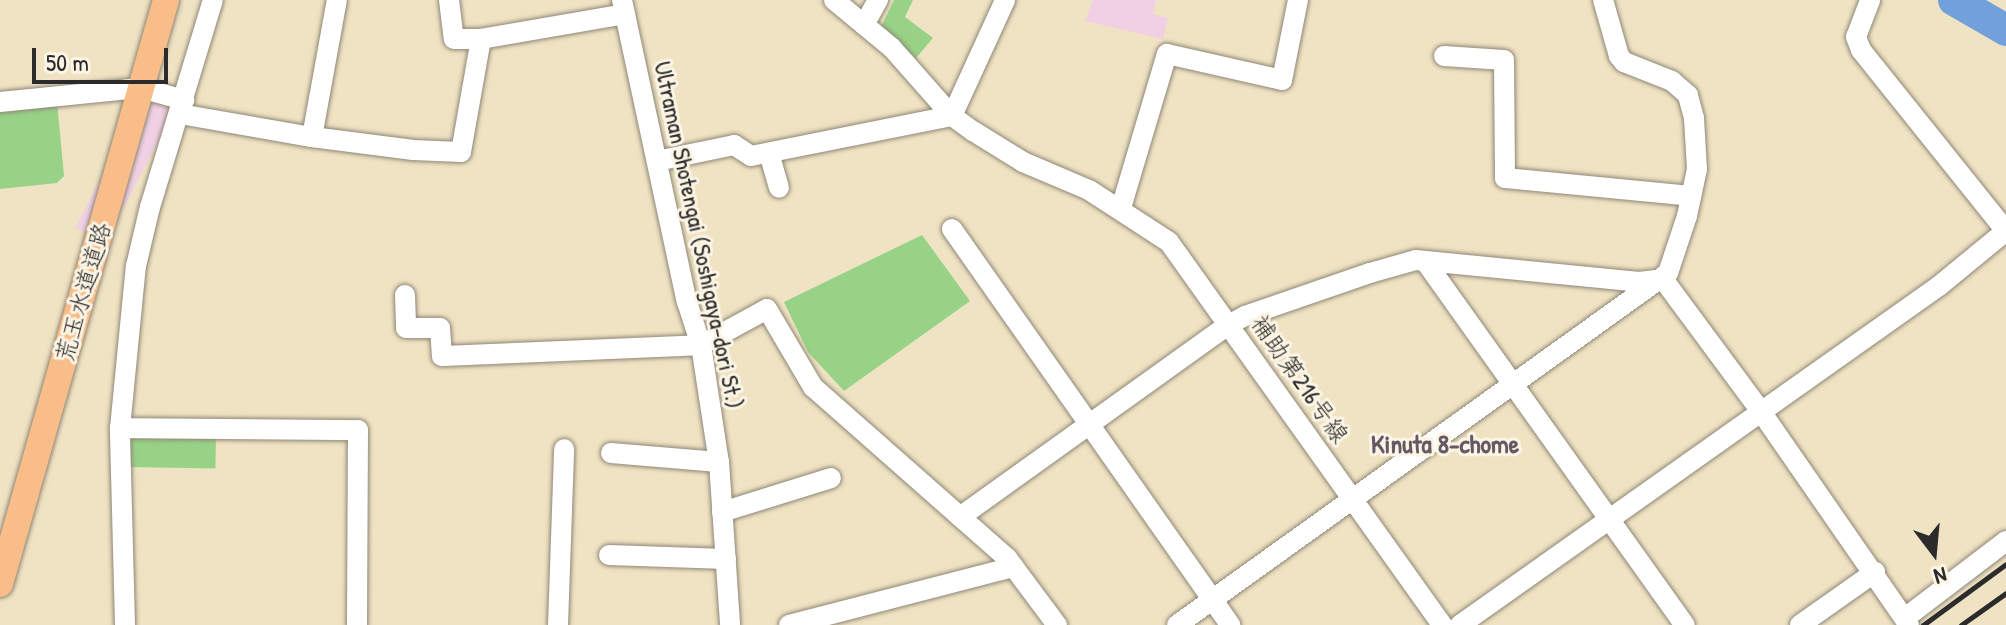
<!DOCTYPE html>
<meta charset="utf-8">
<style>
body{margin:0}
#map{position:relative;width:2006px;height:625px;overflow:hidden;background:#f0e3c3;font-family:"Patrick Hand","Klee One",sans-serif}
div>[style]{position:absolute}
.built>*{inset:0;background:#f1d0e4;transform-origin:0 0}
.green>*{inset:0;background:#97d286;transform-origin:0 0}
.river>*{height:32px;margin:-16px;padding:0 16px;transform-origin:16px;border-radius:16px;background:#71a0da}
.roads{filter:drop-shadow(0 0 2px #8e8777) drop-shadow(0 0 2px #8e8777)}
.minor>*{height:20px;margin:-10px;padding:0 10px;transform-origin:10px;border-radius:10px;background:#fff}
.major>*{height:26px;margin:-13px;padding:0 13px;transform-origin:13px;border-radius:13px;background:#f8bd88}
.rail>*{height:5px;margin:-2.5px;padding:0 2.5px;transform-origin:2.5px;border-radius:2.5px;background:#2b2b2b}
span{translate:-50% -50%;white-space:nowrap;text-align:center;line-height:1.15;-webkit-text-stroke:6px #fcf5e5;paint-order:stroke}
.street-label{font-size:24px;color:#2b2b2b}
.neighbourhood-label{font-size:26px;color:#665966;font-weight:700}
.north{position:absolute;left:1894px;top:513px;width:80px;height:80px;-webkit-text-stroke:6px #fcf5e5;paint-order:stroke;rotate:164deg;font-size:22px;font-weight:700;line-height:32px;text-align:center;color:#2b2b2b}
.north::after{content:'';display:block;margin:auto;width:28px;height:36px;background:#2b2b2b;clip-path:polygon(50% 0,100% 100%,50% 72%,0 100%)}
.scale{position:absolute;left:32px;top:48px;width:136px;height:36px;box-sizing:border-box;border:4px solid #2b2b2b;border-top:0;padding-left:10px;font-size:24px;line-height:28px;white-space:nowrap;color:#2b2b2b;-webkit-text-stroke:6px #fcf5e5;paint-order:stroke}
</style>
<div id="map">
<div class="built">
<div style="clip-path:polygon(1093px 0,1156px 0,1153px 14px,1168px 18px,1163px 39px,1085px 21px)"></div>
<div style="left:143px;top:95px;width:34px;height:149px;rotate:27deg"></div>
</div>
<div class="green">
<div style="clip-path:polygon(894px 0,913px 0,905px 17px,933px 38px,916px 58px,881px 27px)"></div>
<div style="clip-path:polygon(57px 102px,64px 176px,57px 183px,0 189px,0 107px)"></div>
<div style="clip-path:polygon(922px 235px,970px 301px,844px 391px,808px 352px,784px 302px)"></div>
<div style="left:129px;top:433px;width:87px;height:34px;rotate:1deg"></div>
</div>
<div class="river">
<div style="left:1954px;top:0;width:60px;rotate:30deg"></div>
</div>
<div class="roads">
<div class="minor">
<div style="left:449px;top:0;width:39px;rotate:83deg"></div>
<div style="left:454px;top:39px;width:27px"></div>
<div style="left:622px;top:0;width:309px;rotate:77.9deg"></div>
<div style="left:687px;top:302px;width:45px;rotate:72deg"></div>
<div style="left:701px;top:345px;width:118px;rotate:81.3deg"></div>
<div style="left:719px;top:462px;width:163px;rotate:86.1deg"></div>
<div style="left:834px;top:0;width:75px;rotate:39.6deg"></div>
<div style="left:892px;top:48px;width:91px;rotate:48.6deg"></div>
<div style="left:952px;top:116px;width:26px;rotate:36deg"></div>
<div style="left:973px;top:131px;width:59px;rotate:31.8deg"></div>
<div style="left:1023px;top:162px;width:72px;rotate:23deg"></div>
<div style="left:1089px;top:190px;width:95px;rotate:33deg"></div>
<div style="left:1169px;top:242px;width:470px;rotate:54.5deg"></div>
<div style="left:864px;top:25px;width:29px;rotate:-61deg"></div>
<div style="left:1444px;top:56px;width:60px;rotate:3.8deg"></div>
<div style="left:1504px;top:60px;width:118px;rotate:89.5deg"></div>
<div style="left:1505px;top:178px;width:187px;rotate:5.5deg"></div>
<div style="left:0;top:102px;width:142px;rotate:-5.7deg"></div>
<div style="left:141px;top:88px;width:45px;rotate:15.6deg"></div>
<div style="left:180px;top:114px;width:134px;rotate:9.9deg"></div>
<div style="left:312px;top:137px;width:102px;rotate:7.3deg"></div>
<div style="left:413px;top:150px;width:48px;rotate:2.4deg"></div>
<div style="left:461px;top:152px;width:115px;rotate:-80deg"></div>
<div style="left:481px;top:39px;width:146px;rotate:-9.8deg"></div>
<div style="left:312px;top:137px;width:139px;rotate:-79.7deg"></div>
<div style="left:769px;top:153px;width:36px;rotate:74deg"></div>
<div style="left:657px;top:161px;width:79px;rotate:-11.7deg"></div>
<div style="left:734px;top:145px;width:20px;rotate:33deg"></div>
<div style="left:751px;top:156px;width:205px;rotate:-11.3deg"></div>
<div style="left:952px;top:116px;width:128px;rotate:-65.4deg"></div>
<div style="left:1121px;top:208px;width:161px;rotate:-73.4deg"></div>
<div style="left:1167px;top:54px;width:118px;rotate:12.7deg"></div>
<div style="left:1282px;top:80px;width:82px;rotate:-78.7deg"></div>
<div style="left:952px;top:229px;width:484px;rotate:54.9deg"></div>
<div style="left:1425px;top:261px;width:447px;rotate:54.5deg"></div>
<div style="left:405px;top:295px;width:33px;rotate:88deg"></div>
<div style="left:406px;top:328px;width:34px"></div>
<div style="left:440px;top:328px;width:28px;rotate:86deg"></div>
<div style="left:442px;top:356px;width:259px;rotate:-2.4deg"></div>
<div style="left:701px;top:345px;width:75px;rotate:-28.6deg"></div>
<div style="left:767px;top:309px;width:91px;rotate:59.5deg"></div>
<div style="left:813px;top:387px;width:259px;rotate:41.4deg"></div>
<div style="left:1007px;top:558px;width:84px;rotate:53.3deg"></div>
<div style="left:120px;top:428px;width:238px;rotate:0.5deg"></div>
<div style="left:358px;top:430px;width:195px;rotate:90.3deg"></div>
<div style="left:611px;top:453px;width:108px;rotate:4.8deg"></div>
<div style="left:722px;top:512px;width:114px;rotate:-17.3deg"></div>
<div style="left:960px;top:517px;width:332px;rotate:-35.6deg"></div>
<div style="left:1230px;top:324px;width:17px;rotate:-28deg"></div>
<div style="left:1245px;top:316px;width:132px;rotate:-19deg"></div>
<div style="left:1370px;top:273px;width:48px;rotate:-15.8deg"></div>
<div style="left:1416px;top:260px;width:224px;rotate:5.6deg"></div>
<div style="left:1639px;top:282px;width:24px;rotate:-7deg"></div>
<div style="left:1663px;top:279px;width:167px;rotate:53.5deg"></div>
<div style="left:1762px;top:413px;width:258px;rotate:55.3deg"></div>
<div style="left:609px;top:555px;width:117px;rotate:2deg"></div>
<div style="left:1905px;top:618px;width:127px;rotate:-37.3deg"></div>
<div style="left:125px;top:625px;width:197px;rotate:-91.5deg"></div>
<div style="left:120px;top:428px;width:163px;rotate:-84.4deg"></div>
<div style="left:136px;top:266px;width:61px;rotate:-76.7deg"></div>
<div style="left:150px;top:207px;width:216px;rotate:-73.1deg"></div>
<div style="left:558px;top:625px;width:176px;rotate:-88deg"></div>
<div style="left:789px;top:625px;width:232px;rotate:-14.5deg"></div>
<div style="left:1177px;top:625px;width:604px;rotate:-35.64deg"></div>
<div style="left:1668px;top:273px;width:60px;rotate:-71.6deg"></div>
<div style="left:1687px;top:216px;width:48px;rotate:-78deg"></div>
<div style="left:1697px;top:169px;width:51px;rotate:-93.4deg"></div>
<div style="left:1694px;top:118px;width:24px;rotate:-105deg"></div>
<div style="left:1688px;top:95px;width:21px;rotate:-139deg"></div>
<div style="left:1672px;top:81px;width:52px;rotate:-158.4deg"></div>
<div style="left:1624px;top:62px;width:8px;rotate:-130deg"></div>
<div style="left:1619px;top:56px;width:58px;rotate:-105.9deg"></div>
<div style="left:1460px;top:625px;width:587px;rotate:-35.29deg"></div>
<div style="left:1939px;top:286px;width:87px;rotate:-39.4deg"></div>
<div style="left:2006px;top:231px;width:232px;rotate:-128.7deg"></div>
<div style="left:1861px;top:50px;width:14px;rotate:-111deg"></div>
<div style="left:1856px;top:37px;width:40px;rotate:-69deg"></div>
<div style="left:1800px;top:625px;width:92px;rotate:-35.2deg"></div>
</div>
<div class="major">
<div style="left:0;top:584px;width:607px;rotate:-74.13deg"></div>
</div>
</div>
<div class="rail">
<div style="left:1923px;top:625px;width:103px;rotate:-36.3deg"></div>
<div style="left:1961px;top:625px;width:55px;rotate:-35.4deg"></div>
</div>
<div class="street-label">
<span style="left:699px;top:235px;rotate:78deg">Ultraman Shotengai (Soshigaya-dori St.)</span>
<span style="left:83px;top:292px;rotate:-74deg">荒玉水道道路</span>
<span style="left:1300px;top:379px;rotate:55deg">補助第216号線</span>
</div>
<div class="neighbourhood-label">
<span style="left:1445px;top:444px">Kinuta 8-chome</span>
</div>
<div class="north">N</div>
<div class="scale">50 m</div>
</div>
